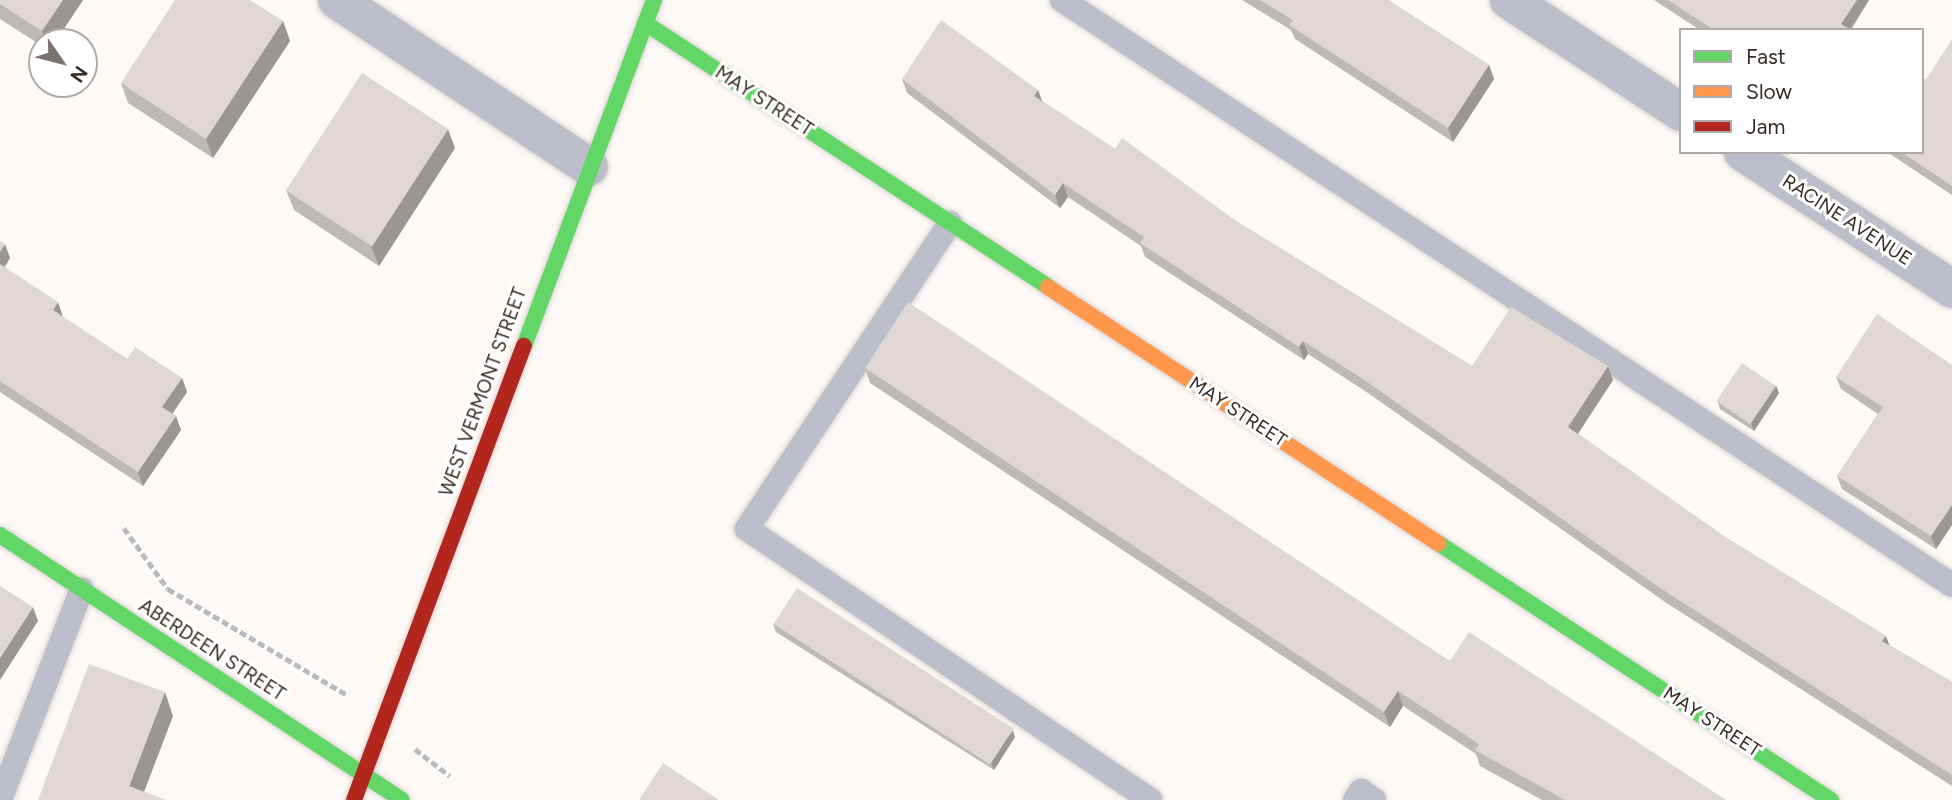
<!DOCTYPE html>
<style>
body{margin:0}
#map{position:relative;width:1952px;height:800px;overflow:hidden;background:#fdf9f7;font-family:Figtree,sans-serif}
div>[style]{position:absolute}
.path>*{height:4.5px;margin-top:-2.25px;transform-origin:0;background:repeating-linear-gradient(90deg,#b9bac0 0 7px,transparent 0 10.5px)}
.roads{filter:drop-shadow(0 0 2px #d9d4d2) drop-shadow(0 0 2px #d9d4d2)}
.lane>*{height:24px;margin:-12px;padding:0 12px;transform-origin:12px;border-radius:12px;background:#bcbec9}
.street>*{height:38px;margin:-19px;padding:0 19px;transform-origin:19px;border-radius:19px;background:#bcbec9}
.fast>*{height:16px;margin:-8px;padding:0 8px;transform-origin:8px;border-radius:8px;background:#63d668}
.slow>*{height:16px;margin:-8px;padding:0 8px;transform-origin:8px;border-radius:8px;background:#ff974d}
.jam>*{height:16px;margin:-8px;padding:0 8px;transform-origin:8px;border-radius:8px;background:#b3261e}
.wall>*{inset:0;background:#bfb9b5}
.shaded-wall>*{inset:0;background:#9b9694}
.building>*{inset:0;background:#ded7d3;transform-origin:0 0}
span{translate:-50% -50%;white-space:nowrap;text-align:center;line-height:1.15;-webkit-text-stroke:6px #fff;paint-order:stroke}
.street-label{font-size:19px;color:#372b25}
.legend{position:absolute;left:1679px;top:28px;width:245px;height:126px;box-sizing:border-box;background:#fff;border:2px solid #afaaa8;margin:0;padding:9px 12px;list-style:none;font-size:21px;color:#372b25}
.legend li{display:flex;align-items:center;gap:14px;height:35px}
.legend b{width:35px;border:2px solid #afaaa8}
.north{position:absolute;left:28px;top:28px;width:70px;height:70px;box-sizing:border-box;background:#fff;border:2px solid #afaaa8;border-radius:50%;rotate:125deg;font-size:19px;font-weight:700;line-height:28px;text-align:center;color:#372b25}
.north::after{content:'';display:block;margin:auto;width:24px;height:32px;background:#7c736e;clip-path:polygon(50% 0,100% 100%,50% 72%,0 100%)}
</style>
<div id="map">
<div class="path">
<div style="left:124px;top:528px;width:75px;rotate:54.2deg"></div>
<div style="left:168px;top:589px;width:208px;rotate:30.6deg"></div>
<div style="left:415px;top:749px;width:44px;rotate:37.6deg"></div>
</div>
<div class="roads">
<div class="lane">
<div style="left:1062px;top:0;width:1065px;rotate:33.32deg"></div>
<div style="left:950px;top:223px;width:367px;rotate:123.6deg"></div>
<div style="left:747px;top:529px;width:486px;rotate:33.9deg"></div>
<div style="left:0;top:800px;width:226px;rotate:-68.8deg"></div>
<div style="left:1355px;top:800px;width:11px;rotate:-56deg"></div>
<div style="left:1361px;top:791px;width:16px;rotate:35deg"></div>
</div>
<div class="street">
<div style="left:337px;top:0;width:302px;rotate:33.5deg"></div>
<div style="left:1509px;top:0;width:205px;rotate:33.1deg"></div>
<div style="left:1743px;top:152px;width:250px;rotate:33.2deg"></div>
</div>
<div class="fast">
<div style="left:645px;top:23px;width:482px;rotate:33.2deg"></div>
<div style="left:524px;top:346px;width:370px;rotate:-69.4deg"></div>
<div style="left:0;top:535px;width:481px;rotate:33.4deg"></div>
<div style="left:1438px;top:543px;width:470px;rotate:33.2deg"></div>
</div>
<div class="slow">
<div style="left:1048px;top:287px;width:467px;rotate:33.3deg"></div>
</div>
<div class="jam">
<div style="left:354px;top:800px;width:485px;rotate:-69.5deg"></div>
</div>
</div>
<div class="wall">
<div style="clip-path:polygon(0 0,83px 0,55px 42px,42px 42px,42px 46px,0 19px)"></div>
<div style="clip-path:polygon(1242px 0,1388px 0,1489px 65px,1494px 79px,1453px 142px,1295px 39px,1291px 30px)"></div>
<div style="clip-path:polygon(1654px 0,1869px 0,1851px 30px,1700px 30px)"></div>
<div style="clip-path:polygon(283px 21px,290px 41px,213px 158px,128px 103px,121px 83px)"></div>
<div style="clip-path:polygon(1952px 40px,1952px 195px,1887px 152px,1922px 152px,1926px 80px)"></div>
<div style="clip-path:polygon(902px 79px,1038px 90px,1042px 101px,1115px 149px,1239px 223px,1472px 366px,1613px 380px,1578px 434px,1725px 537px,1886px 636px,1889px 645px,1952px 682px,1952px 786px,1665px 602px,1368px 393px,1308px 354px,1304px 360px,1145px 257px,1141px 246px,1068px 197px,1060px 208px,907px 93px)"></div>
<div style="clip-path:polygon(455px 148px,379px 266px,294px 210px,286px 190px)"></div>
<div style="clip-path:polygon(0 241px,10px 258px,5px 267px,63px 317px,127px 359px,182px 378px,187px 392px,173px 413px,181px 430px,143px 486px,0 392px)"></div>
<div style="clip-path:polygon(1952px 365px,1952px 525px,1936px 549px,1842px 489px,1837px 476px,1878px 414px,1841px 389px,1836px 377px)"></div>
<div style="clip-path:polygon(865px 368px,1450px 661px,1726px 800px,1542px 800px,1480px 766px,1476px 754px,1403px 706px,1390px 727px,870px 383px)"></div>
<div style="clip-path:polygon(1776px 386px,1779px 393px,1754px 431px,1720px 409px,1718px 402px)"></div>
<div style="clip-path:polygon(773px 624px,1015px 737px,994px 770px,776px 632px)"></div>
</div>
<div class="shaded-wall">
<div style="clip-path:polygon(63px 0,83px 0,55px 42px,46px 42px,42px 31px)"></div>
<div style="clip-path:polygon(1857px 0,1869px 0,1850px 30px,1841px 24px)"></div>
<div style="clip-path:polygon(283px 21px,290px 41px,213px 158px,206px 139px)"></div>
<div style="clip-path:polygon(1489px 65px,1494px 79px,1453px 142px,1448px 128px)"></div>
<div style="clip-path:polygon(1038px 90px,1043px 104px,1034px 96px)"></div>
<div style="clip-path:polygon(448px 129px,455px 148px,379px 266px,371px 246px)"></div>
<div style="clip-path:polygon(1063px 183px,1068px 197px,1060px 208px,1055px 195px)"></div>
<div style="clip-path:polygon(5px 244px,10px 258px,0 273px,0 252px)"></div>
<div style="clip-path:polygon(58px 302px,63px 317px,53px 310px)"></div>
<div style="clip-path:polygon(1303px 341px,1308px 354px,1304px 360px,1299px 347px)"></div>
<div style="clip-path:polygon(1608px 366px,1613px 380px,1573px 441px,1568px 427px)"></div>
<div style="clip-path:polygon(182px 378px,187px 392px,167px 421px,162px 407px)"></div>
<div style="clip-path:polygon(1776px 386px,1779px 393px,1754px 431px,1751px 423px)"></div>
<div style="clip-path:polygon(176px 416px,181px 430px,143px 486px,138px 472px)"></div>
<div style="clip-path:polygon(1952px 505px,1952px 525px,1936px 549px,1931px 536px)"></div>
<div style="clip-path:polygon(33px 607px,38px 621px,0 680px,0 658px)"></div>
<div style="clip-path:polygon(1886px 636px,1891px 650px,1882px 641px)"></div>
<div style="clip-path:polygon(1398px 691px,1403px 706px,1390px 727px,1384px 712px)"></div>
<div style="clip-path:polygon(165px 692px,173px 716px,141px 800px,129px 786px)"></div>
<div style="clip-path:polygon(1013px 730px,1015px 737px,994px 770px,991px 763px)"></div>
</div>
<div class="building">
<div style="clip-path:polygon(0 0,63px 0,42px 31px,0 4px)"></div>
<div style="clip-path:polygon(175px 0,250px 0,283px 21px,206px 139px,121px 83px)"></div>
<div style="clip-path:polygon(1260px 0,1388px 0,1489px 65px,1448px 128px,1289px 25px,1293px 20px)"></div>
<div style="clip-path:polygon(1668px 0,1857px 0,1841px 24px,1851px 30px,1714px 30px)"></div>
<div style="clip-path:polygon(941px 20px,1038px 90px,1034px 96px,1115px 149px,1122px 138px,1239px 223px,1472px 366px,1511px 307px,1608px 366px,1568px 427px,1725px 537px,1886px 636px,1882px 641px,1952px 682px,1952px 775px,1660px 588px,1363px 379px,1303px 341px,1299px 347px,1140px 243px,1144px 237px,1063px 183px,1055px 195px,902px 79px)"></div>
<div style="clip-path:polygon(1952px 40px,1952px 186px,1901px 152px,1922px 152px,1922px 78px,1926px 80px)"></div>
<div style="left:362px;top:73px;width:103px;height:140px;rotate:33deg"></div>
<div style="clip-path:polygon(0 241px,5px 244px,0 252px)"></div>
<div style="clip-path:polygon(0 264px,58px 302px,53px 310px,127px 359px,135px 347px,182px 378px,162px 407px,176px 416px,138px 472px,0 381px)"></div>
<div style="clip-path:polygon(908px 302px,1450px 661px,1469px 632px,1726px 800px,1565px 800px,1475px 750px,1479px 744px,1398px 691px,1384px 712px,865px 368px)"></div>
<div style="clip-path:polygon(1877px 314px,1952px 365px,1952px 505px,1931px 536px,1837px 476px,1883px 407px,1836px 377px)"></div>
<div style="left:1742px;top:363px;width:41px;height:46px;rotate:34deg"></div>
<div style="clip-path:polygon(0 586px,33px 607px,0 658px)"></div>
<div style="left:797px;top:588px;width:258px;height:43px;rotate:33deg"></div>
<div style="clip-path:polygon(89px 664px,165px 692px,129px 786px,166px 800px,38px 800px)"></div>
<div style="clip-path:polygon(663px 763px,719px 800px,639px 800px)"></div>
</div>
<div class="street-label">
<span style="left:764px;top:101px;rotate:33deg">MAY STREET</span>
<span style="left:1847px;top:220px;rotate:33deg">RACINE AVENUE</span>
<span style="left:483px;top:392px;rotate:-70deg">WEST VERMONT STREET</span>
<span style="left:1238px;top:412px;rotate:33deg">MAY STREET</span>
<span style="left:212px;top:650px;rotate:33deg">ABERDEEN STREET</span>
<span style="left:1712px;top:722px;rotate:33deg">MAY STREET</span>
</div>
<ul class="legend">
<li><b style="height:9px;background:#63d668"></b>Fast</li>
<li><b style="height:9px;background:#ff974d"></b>Slow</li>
<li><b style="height:9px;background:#b3261e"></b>Jam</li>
</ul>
<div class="north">N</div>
</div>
